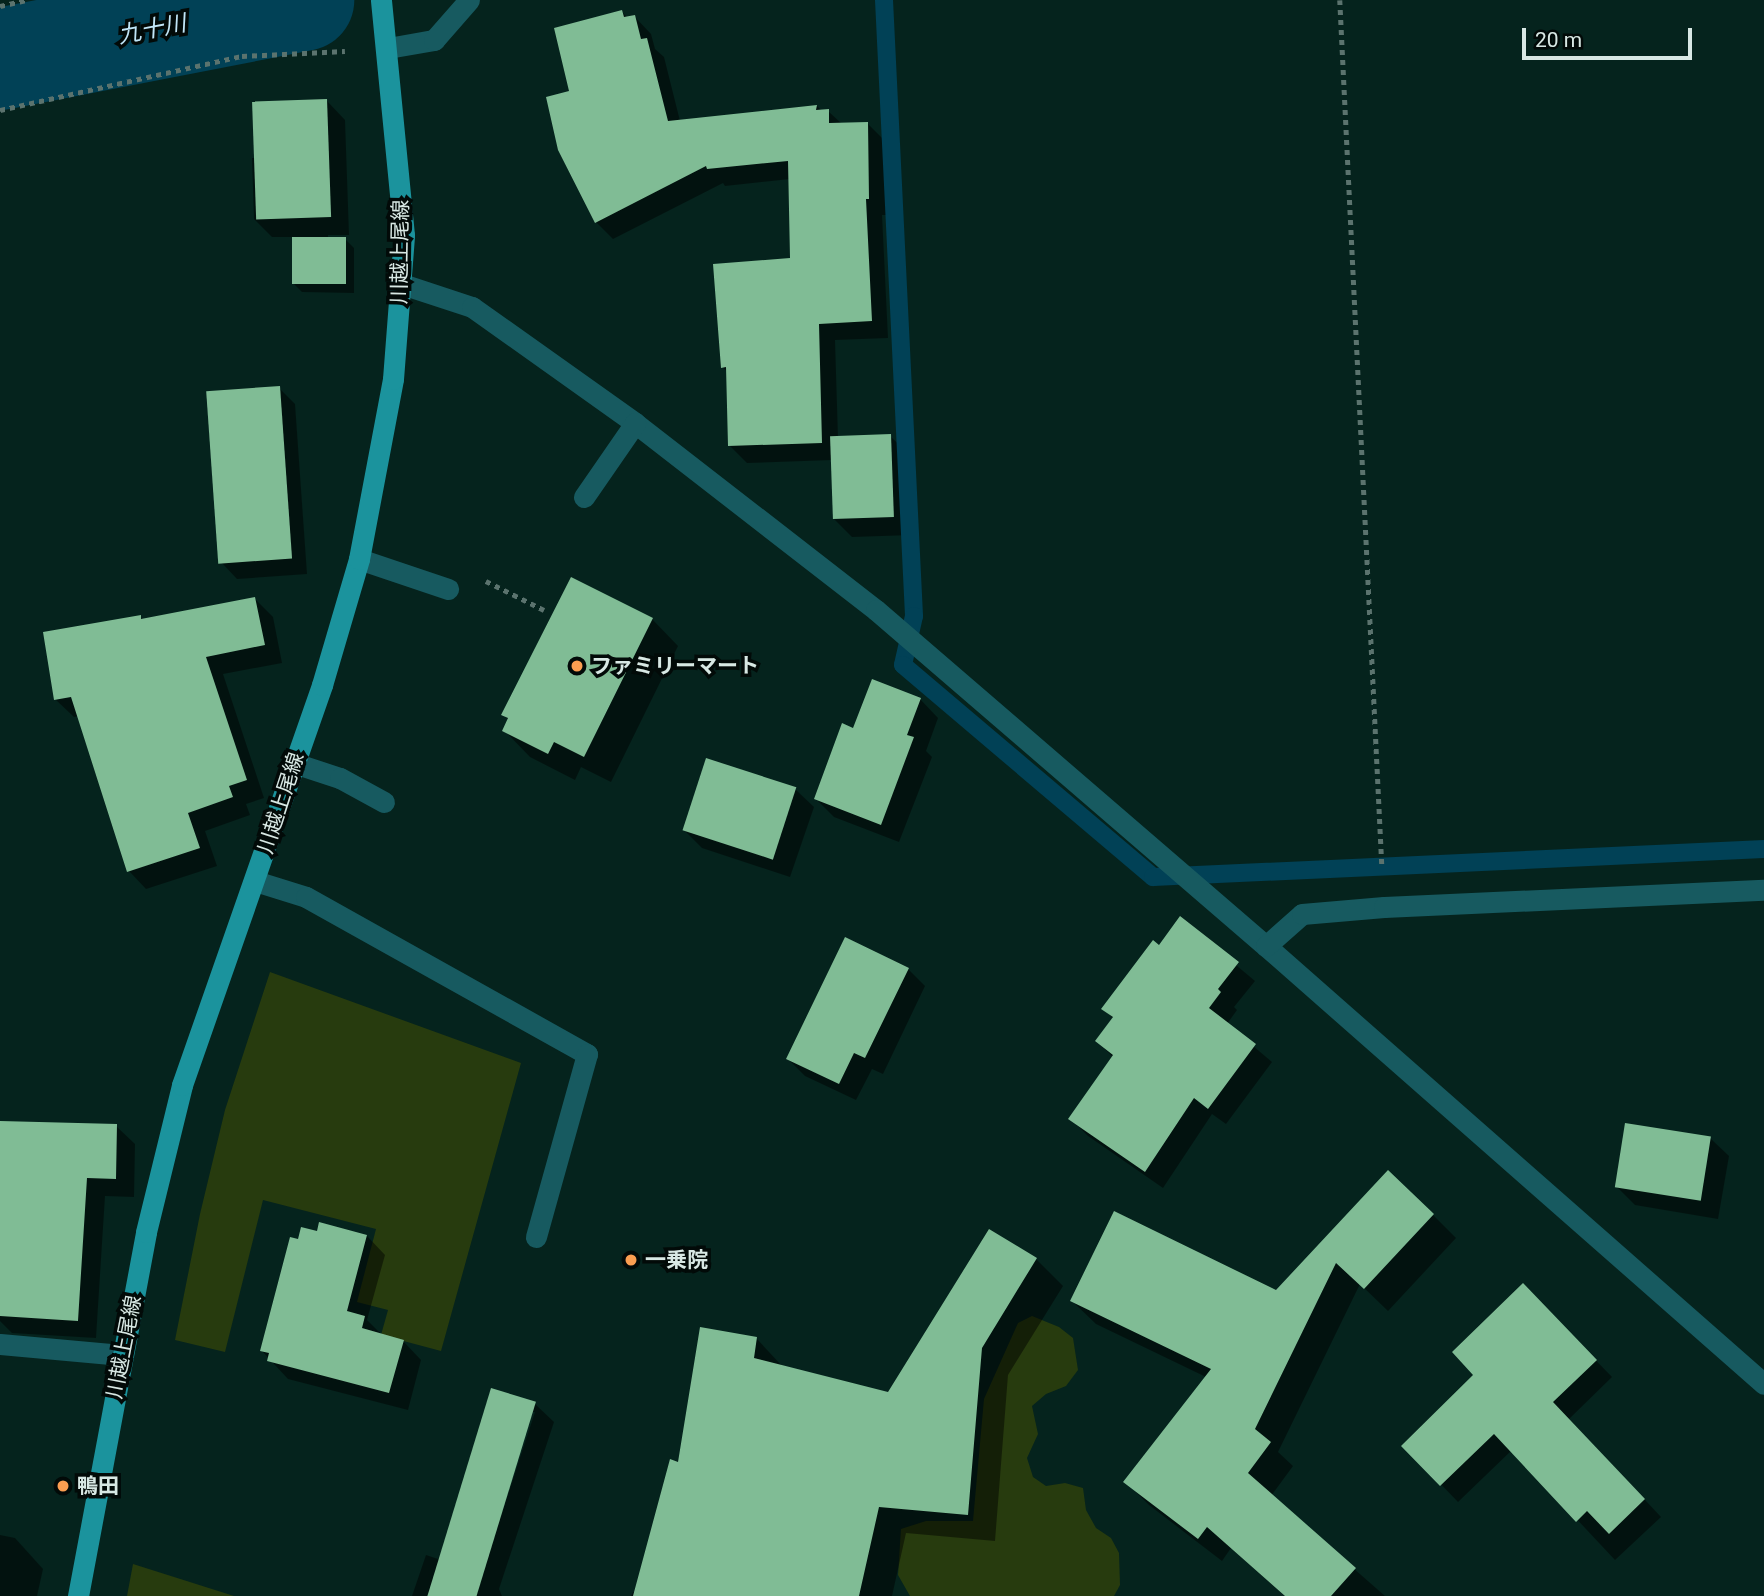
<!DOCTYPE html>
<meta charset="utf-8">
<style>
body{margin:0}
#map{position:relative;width:1764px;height:1596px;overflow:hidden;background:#05231d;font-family:Roboto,"Noto Sans JP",sans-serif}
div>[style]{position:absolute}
.green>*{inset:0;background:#273b0e}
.shadow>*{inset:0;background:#0007}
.stream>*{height:18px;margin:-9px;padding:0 9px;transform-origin:9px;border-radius:9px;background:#014156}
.river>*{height:102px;margin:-51px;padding:0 51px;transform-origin:51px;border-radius:51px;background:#014156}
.building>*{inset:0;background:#80bc95;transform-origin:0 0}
.path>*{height:4.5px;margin-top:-2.25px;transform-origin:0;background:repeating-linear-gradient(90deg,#5b736e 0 5px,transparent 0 10px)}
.minor>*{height:21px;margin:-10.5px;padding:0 10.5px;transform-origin:10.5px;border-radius:10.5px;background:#175a60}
.major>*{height:21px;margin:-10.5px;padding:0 10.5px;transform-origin:10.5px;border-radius:10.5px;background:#1b939d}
.dots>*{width:19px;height:19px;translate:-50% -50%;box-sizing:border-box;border:4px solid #020a08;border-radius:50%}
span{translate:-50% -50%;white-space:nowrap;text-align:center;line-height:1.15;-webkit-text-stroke:7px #020a08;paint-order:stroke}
.street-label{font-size:21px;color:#d8e8e4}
.poi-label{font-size:21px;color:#d8e8e4;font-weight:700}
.left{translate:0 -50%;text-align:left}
.water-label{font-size:23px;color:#c1e6f8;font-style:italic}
.scale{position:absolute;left:1522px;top:28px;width:170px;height:32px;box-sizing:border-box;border:4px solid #d8e8e4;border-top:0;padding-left:9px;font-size:21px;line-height:24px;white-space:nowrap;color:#d8e8e4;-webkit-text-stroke:5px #020a08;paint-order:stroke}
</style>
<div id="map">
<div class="green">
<div style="clip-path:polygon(270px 972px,521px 1063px,441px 1351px,381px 1335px,388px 1310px,357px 1302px,376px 1229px,263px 1200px,225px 1352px,175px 1340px,200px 1214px,225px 1110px)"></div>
<div style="clip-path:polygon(1032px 1316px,1059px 1327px,1073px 1338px,1078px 1370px,1066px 1386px,1046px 1394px,1032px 1406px,1038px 1434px,1027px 1458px,1033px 1477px,1046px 1486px,1065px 1483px,1083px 1488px,1086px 1510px,1096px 1528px,1111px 1538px,1119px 1553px,1120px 1585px,1114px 1596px,910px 1596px,898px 1575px,901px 1529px,926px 1521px,973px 1521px,984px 1399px,1018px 1323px)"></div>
<div style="clip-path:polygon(133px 1564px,234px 1596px,127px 1596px)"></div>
</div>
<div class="shadow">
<div style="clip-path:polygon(622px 12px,628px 18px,634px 16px,651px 34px,655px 49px,664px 57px,680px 121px,817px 106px,822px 111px,828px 111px,842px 124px,868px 124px,885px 141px,886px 215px,882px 215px,888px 338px,835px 340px,838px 438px,890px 436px,909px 454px,912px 535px,852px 537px,834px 519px,832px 460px,747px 463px,730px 446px,728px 372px,722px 367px,792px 260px,790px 179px,725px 186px,723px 183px,613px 239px,596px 222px,572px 93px)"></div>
<div style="clip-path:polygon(327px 101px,345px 120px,349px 235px,328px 235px,328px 239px,345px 239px,354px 248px,354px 293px,302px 292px,293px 283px,293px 237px,272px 237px,254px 219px,252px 158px,256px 158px)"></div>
<div style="clip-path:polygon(279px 388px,295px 404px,307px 574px,237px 579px,222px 563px)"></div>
<div style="clip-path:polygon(255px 599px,273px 617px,282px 663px,223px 674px,264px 798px,246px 804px,250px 815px,205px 831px,217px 866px,146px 889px,129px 871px,79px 716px,74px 717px,56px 700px,140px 617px,144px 621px)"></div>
<div style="clip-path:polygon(652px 619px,678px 646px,611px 782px,581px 767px,575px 780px,530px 757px,504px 730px,509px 720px,503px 714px)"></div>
<div style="clip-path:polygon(920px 699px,938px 718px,926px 751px,932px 757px,899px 842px,834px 817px,816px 799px,854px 730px)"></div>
<div style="clip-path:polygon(707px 760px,795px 789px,814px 807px,790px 877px,702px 848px,684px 830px)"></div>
<div style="clip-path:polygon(1181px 919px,1255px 981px,1234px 1007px,1237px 1010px,1227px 1024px,1272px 1062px,1226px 1124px,1212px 1114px,1163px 1188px,1088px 1136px,1071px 1119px,1113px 1057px,1097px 1041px,1114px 1019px,1103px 1008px,1160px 947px)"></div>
<div style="clip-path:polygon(908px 969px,925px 986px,883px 1074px,872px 1069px,856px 1100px,805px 1076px,788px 1059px)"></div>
<div style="clip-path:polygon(0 1123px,116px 1126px,135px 1144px,134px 1197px,105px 1196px,96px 1338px,12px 1333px,0 1321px)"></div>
<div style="clip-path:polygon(1710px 1138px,1729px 1156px,1718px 1219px,1635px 1205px,1617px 1187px)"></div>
<div style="clip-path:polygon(1433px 1215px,1456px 1238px,1388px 1311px,1360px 1284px,1278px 1452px,1293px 1466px,1271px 1496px,1385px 1596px,1285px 1596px,1231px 1548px,1222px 1561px,1149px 1505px,1126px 1482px,1206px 1377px,1096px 1324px,1072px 1301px,1277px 1292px)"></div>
<div style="clip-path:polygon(318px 1233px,367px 1236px,385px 1255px,367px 1320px,383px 1336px,403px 1341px,421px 1360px,408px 1410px,288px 1379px,262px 1351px,299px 1241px)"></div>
<div style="clip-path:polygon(1036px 1259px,1063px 1286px,1008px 1375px,995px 1541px,906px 1533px,892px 1596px,631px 1596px,633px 1592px,636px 1592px,679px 1464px,757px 1339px,783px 1367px,889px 1394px)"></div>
<div style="clip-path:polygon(1539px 1302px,1612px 1377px,1569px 1419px,1661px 1517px,1615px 1560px,1512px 1450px,1458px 1502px,1404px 1446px,1476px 1375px)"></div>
<div style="clip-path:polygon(evenodd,535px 1404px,554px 1422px,499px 1589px,502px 1596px,412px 1596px,426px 1555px,438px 1559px,535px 1404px,531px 1412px,535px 1412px,480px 1580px,477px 1579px,531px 1412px)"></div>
<div style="clip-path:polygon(0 1535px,15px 1538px,43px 1569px,37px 1596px,0 1596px)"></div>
</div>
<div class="stream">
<div style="left:884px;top:0;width:617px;rotate:87.21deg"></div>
<div style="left:914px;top:616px;width:50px;rotate:102.7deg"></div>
<div style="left:903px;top:665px;width:328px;rotate:40.3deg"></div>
<div style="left:1153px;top:877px;width:612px;rotate:-2.62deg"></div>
</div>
<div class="river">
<div style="left:0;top:59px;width:309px;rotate:-11deg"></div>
</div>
<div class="building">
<div style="clip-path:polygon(622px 10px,624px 17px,635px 15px,641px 39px,647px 38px,668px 121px,817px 105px,816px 110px,829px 109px,829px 123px,868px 122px,869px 199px,866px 199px,872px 321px,819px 324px,822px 443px,728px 446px,726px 367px,721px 368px,713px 264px,790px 258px,788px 161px,707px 169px,706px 166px,595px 223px,558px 150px,546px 97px,569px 91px,554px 28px)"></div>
<div style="left:327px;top:99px;width:118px;height:75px;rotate:88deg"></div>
<div style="left:292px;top:237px;width:54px;height:47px"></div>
<div style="left:280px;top:386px;width:173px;height:74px;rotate:86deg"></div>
<div style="left:891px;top:434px;width:83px;height:61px;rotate:88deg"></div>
<div style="clip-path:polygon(571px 577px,653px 618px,584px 757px,554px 742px,548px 754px,502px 731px,508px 718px,501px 715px)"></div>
<div style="clip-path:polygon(255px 597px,265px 645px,206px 657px,247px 780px,229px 786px,233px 797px,188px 813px,200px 848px,127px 872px,71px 697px,54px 700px,43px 632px,141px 615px,141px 619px)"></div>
<div style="clip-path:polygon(872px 679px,921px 698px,907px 735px,914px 737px,881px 825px,814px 799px,842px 723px,853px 728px)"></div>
<div style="left:706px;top:758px;width:95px;height:76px;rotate:18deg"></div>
<div style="clip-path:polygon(1180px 916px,1239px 962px,1218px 989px,1221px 992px,1209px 1008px,1256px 1044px,1208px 1109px,1194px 1098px,1145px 1172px,1068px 1119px,1113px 1055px,1095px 1041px,1113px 1017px,1101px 1009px,1153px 940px,1159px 945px)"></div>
<div style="clip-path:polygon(845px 937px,909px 968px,865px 1058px,854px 1053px,839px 1084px,786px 1059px)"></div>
<div style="clip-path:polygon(0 1121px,117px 1124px,116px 1179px,87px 1178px,78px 1321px,0 1316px)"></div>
<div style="left:1625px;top:1123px;width:87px;height:65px;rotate:9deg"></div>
<div style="clip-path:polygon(1388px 1170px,1434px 1214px,1364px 1289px,1336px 1263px,1255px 1429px,1271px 1442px,1248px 1473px,1356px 1568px,1331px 1596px,1285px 1596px,1207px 1527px,1198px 1539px,1123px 1482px,1211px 1369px,1070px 1301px,1114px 1211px,1276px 1290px)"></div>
<div style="clip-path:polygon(319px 1222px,367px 1235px,347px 1311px,365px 1316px,362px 1328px,404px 1340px,389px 1393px,267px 1361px,269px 1353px,260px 1351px,290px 1237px,298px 1239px,301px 1227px,317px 1231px)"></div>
<div style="clip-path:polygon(989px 1229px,1037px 1258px,982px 1348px,968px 1515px,879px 1507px,859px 1596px,633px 1596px,670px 1459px,678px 1462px,700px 1327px,757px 1337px,754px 1358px,888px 1392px)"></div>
<div style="clip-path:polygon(1523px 1283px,1597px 1360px,1553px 1402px,1645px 1499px,1609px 1534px,1587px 1511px,1576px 1522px,1494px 1434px,1440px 1486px,1401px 1446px,1473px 1375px,1452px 1352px)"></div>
<div style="left:491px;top:1388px;width:47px;height:219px;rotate:17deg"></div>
</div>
<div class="path">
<div style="left:1340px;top:0;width:867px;rotate:87.22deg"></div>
<div style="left:0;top:6px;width:28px;rotate:-13deg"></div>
<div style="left:0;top:110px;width:248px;rotate:-12.6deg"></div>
<div style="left:242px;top:56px;width:103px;rotate:-2.8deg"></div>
<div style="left:486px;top:581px;width:65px;rotate:26.6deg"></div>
</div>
<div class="minor">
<div style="left:388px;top:48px;width:47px;rotate:-9.9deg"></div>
<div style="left:434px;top:40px;width:53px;rotate:-48.8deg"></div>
<div style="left:402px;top:284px;width:74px;rotate:18.2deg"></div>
<div style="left:472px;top:307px;width:200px;rotate:35.4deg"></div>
<div style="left:635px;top:423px;width:305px;rotate:37.8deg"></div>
<div style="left:876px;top:610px;width:515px;rotate:40.75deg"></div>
<div style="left:1266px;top:946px;width:663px;rotate:41.33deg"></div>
<div style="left:584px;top:497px;width:90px;rotate:-55.4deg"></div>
<div style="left:359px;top:559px;width:94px;rotate:18.6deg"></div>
<div style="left:294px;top:763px;width:48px;rotate:18.1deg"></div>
<div style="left:340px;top:778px;width:50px;rotate:28.6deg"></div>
<div style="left:255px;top:881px;width:53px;rotate:17.4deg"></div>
<div style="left:306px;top:897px;width:322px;rotate:29.2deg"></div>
<div style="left:587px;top:1054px;width:190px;rotate:105.6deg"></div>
<div style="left:1266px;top:946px;width:48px;rotate:-41.6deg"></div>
<div style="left:1302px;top:914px;width:82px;rotate:-4.9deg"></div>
<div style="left:1384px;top:907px;width:380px;rotate:-2.6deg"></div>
<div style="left:0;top:1344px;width:122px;rotate:5.2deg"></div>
</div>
<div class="major">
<div style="left:78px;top:1596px;width:370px;rotate:-79.4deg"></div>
<div style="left:146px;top:1232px;width:151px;rotate:-76.2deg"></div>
<div style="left:182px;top:1085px;width:424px;rotate:-70.7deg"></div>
<div style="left:322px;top:685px;width:131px;rotate:-73.6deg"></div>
<div style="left:359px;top:559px;width:183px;rotate:-79.3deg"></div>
<div style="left:393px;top:379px;width:144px;rotate:-85.6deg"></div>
<div style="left:404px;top:235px;width:236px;rotate:-95.6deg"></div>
</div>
<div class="dots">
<div style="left:577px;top:666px;background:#fb9e51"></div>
<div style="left:631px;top:1260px;background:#fb9e51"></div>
<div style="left:63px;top:1486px;background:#fb9e51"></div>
</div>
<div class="street-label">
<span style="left:400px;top:252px;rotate:-89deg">川越上尾線</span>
<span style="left:281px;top:803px;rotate:-72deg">川越上尾線</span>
<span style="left:124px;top:1347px;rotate:-79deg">川越上尾線</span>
</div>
<div class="poi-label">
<span class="left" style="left:591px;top:666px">ファミリーマート</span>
<span class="left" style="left:645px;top:1260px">一乗院</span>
<span class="left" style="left:77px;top:1486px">鴨田</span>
</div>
<div class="water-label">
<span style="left:152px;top:30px;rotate:-11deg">九十川</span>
</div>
<div class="scale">20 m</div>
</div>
